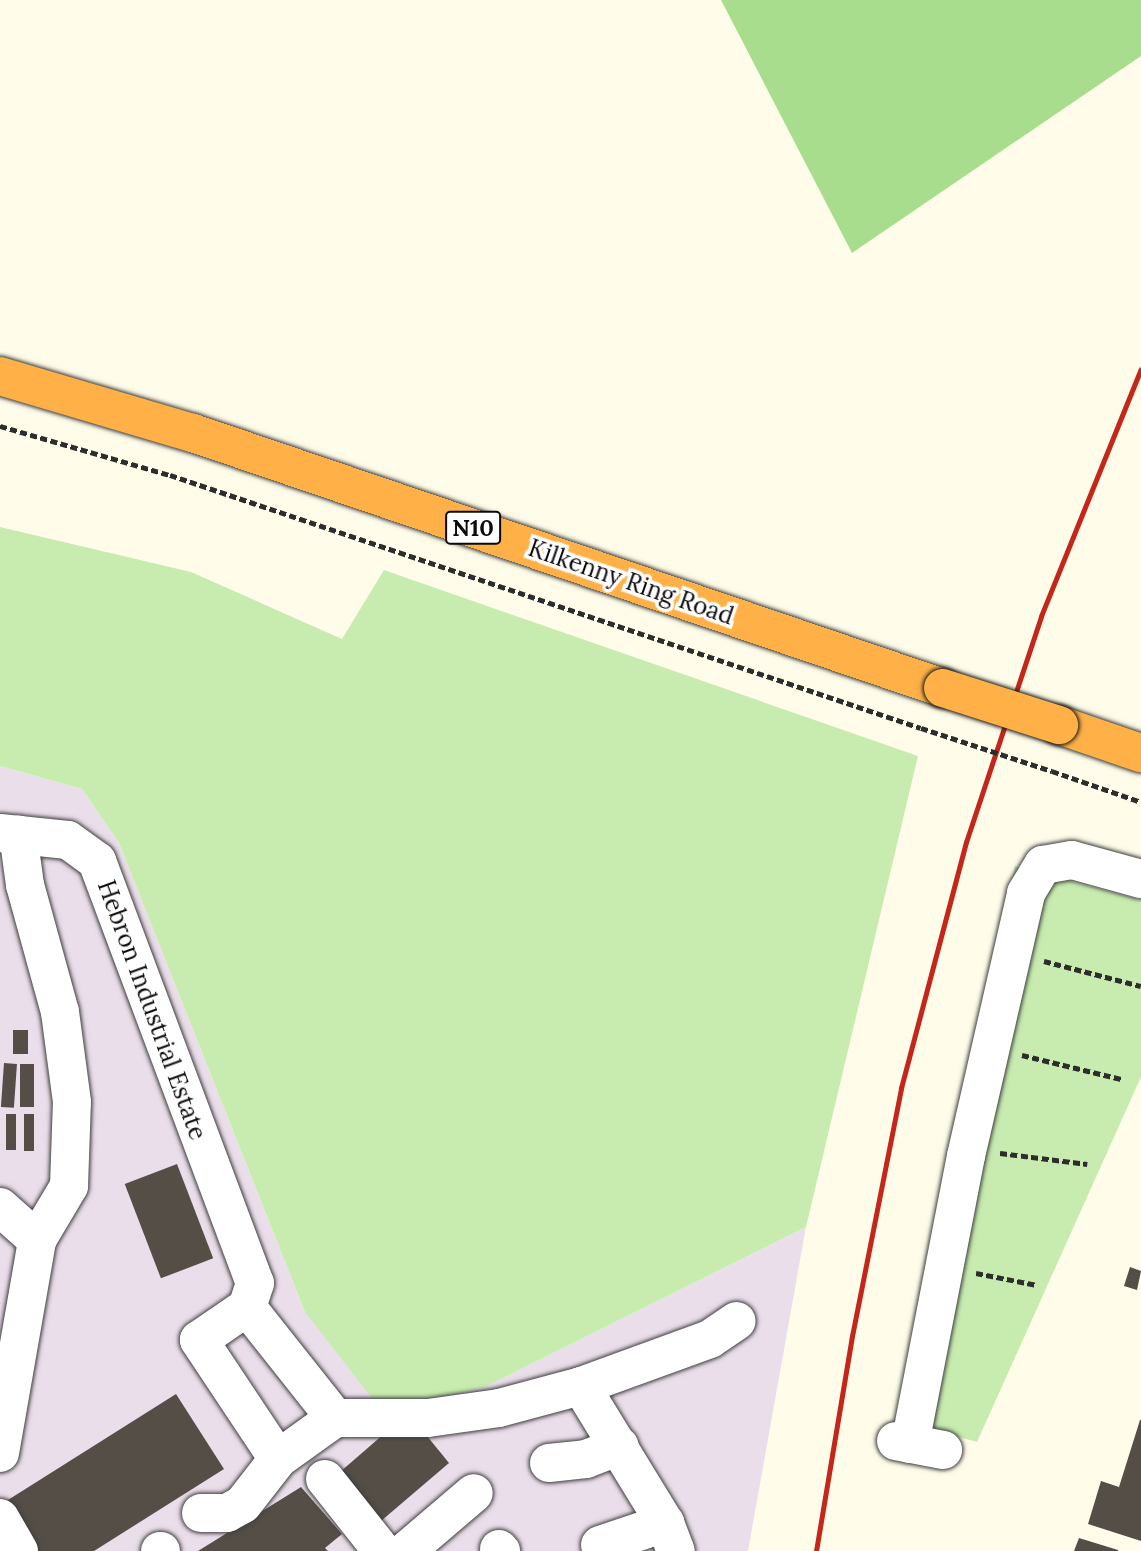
<!DOCTYPE html>
<style>
body{margin:0}
#map{position:relative;width:1141px;height:1551px;overflow:hidden;background:#fffde9;font-family:Lora,serif}
div>[style]{position:absolute}
.industrial>*{inset:0;background:#ebdeeb}
.green>*{inset:0;background:#c8ecb0}
.forest>*{inset:0;background:#a9dd8e}
.building>*{inset:0;background:#544e47;transform-origin:0 0}
.path>*{height:4.5px;margin-top:-2.25px;transform-origin:0;background:repeating-linear-gradient(90deg,#2d2d2d 0 7px,transparent 0 10.5px)}
.roads{filter:drop-shadow(0 0 2px #3e3e3e) drop-shadow(0 0 2px #3e3e3e)}
.minor>*{height:38px;margin:-19px;padding:0 19px;transform-origin:19px;border-radius:19px;background:#fff}
.highway>*{height:38px;margin:-19px;padding:0 19px;transform-origin:19px;border-radius:19px;background:#ffb147}
.rail>*{height:5px;margin:-2.5px;padding:0 2.5px;transform-origin:2.5px;border-radius:2.5px;background:#c4261a}
.path-bridge>*{height:4.5px;margin-top:-2.25px;transform-origin:0;background:repeating-linear-gradient(90deg,#2d2d2d 0 7px,transparent 0 10.5px)}
.bridges{filter:drop-shadow(0 0 2px #1c1c1c) drop-shadow(0 0 2px #1c1c1c)}
.highway-bridge>*{height:38px;margin:-19px;padding:0 19px;transform-origin:19px;border-radius:19px;background:#ffb147}
span{translate:-50% -50%;white-space:nowrap;text-align:center;line-height:1.15;-webkit-text-stroke:7px #fff;paint-order:stroke}
.shield-label span{padding:2px 5px;background:#fff;border:2px solid;border-radius:5px;-webkit-text-stroke-width:0}
.shield-label{font-size:23px;color:#0b0b0b;font-weight:700}
.street-label{font-size:24px;color:#0b0b0b}
</style>
<div id="map">
<div class="industrial">
<div style="clip-path:polygon(0 766px,82px 789px,119px 843px,305px 1312px,485px 1387px,806px 1227px,748px 1551px,0 1551px)"></div>
</div>
<div class="green">
<div style="clip-path:polygon(0 527px,191px 572px,342px 639px,384px 570px,918px 756px,806px 1227px,485px 1387px,382px 1411px,305px 1312px,119px 843px,82px 789px,0 766px)"></div>
<div style="clip-path:polygon(1015px 866px,1141px 900px,1141px 1077px,977px 1442px,897px 1420px)"></div>
</div>
<div class="forest">
<div style="clip-path:polygon(721px 0,1141px 0,1141px 56px,852px 253px)"></div>
</div>
<div class="building">
<div style="left:13px;top:1030px;width:15px;height:24px"></div>
<div style="left:4px;top:1063px;width:13px;height:44px;rotate:4deg"></div>
<div style="left:20px;top:1064px;width:14px;height:43px"></div>
<div style="left:6px;top:1114px;width:10px;height:36px"></div>
<div style="left:24px;top:1114px;width:10px;height:37px"></div>
<div style="left:177px;top:1164px;width:101px;height:56px;rotate:69deg"></div>
<div style="clip-path:polygon(1130px 1267px,1141px 1271px,1137px 1290px,1124px 1286px)"></div>
<div style="clip-path:polygon(176px 1394px,224px 1469px,94px 1551px,26px 1551px,0 1505px)"></div>
<div style="clip-path:polygon(1140px 1420px,1141px 1420px,1141px 1541px,1088px 1524px,1101px 1481px,1119px 1487px)"></div>
<div style="clip-path:polygon(385px 1433px,427px 1436px,449px 1463px,381px 1521px,340px 1472px)"></div>
<div style="clip-path:polygon(301px 1487px,342px 1534px,325px 1548px,328px 1551px,198px 1551px)"></div>
<div style="clip-path:polygon(1079px 1538px,1118px 1550px,1118px 1551px,1074px 1551px)"></div>
</div>
<div class="path">
<div style="left:0;top:426px;width:177px;rotate:16.1deg"></div>
<div style="left:170px;top:475px;width:792px;rotate:18.62deg"></div>
<div style="left:1052px;top:771px;width:94px;rotate:19.2deg"></div>
<div style="left:1044px;top:961px;width:100px;rotate:14.5deg"></div>
<div style="left:1022px;top:1055px;width:102px;rotate:13.6deg"></div>
<div style="left:1000px;top:1153px;width:88px;rotate:7.2deg"></div>
<div style="left:976px;top:1273px;width:62px;rotate:11.1deg"></div>
</div>
<div class="roads">
<div class="minor">
<div style="left:0;top:833px;width:68px;rotate:5.9deg"></div>
<div style="left:68px;top:840px;width:36px;rotate:36deg"></div>
<div style="left:97px;top:861px;width:451px;rotate:69.5deg"></div>
<div style="left:255px;top:1283px;width:25px;rotate:108deg"></div>
<div style="left:247px;top:1307px;width:142px;rotate:51.6deg"></div>
<div style="left:335px;top:1418px;width:70px;rotate:144.3deg"></div>
<div style="left:278px;top:1459px;width:143px;rotate:-123.6deg"></div>
<div style="left:199px;top:1340px;width:58px;rotate:-34.5deg"></div>
<div style="left:0;top:1207px;width:50px;rotate:41.7deg"></div>
<div style="left:581px;top:1386px;width:161px;rotate:58.5deg"></div>
<div style="left:665px;top:1523px;width:30px;rotate:69deg"></div>
<div style="left:335px;top:1418px;width:93px"></div>
<div style="left:428px;top:1418px;width:72px;rotate:-8deg"></div>
<div style="left:499px;top:1408px;width:85px;rotate:-15deg"></div>
<div style="left:581px;top:1386px;width:137px;rotate:-20deg"></div>
<div style="left:710px;top:1339px;width:32px;rotate:-34deg"></div>
<div style="left:896px;top:1441px;width:48px;rotate:10.8deg"></div>
<div style="left:910px;top:1444px;width:293px;rotate:-79deg"></div>
<div style="left:966px;top:1156px;width:270px;rotate:-77.1deg"></div>
<div style="left:1026px;top:893px;width:33px;rotate:-59deg"></div>
<div style="left:1043px;top:865px;width:29px;rotate:-10deg"></div>
<div style="left:1072px;top:860px;width:72px;rotate:15.4deg"></div>
<div style="left:0;top:1453px;width:216px;rotate:-80.1deg"></div>
<div style="left:37px;top:1240px;width:63px;rotate:-59.3deg"></div>
<div style="left:69px;top:1186px;width:84px;rotate:-88deg"></div>
<div style="left:72px;top:1102px;width:91px;rotate:-97.6deg"></div>
<div style="left:60px;top:1012px;width:132px;rotate:-105.4deg"></div>
<div style="left:25px;top:885px;width:51px;rotate:-97.8deg"></div>
<div style="left:549px;top:1463px;width:37px;rotate:-6deg"></div>
<div style="left:586px;top:1459px;width:36px;rotate:-21deg"></div>
<div style="left:325px;top:1479px;width:92px;rotate:51.6deg"></div>
<div style="left:201px;top:1513px;width:26px"></div>
<div style="left:227px;top:1513px;width:18px;rotate:-29deg"></div>
<div style="left:243px;top:1504px;width:57px;rotate:-52.1deg"></div>
<div style="left:0;top:1518px;width:38px;rotate:60deg"></div>
<div style="left:600px;top:1545px;width:69px;rotate:-18.7deg"></div>
<div style="left:499px;top:1549px;width:3px;rotate:45deg"></div>
<div style="left:160px;top:1551px;width:1px"></div>
<div style="left:406px;top:1551px;width:89px;rotate:-40.5deg"></div>
</div>
<div class="highway">
<div style="left:0;top:376px;width:201px;rotate:16.5deg"></div>
<div style="left:193px;top:433px;width:792px;rotate:18.78deg"></div>
<div style="left:1059px;top:725px;width:87px;rotate:18.9deg"></div>
</div>
</div>
<div class="rail">
<div style="left:816px;top:1551px;width:218px;rotate:-80.5deg"></div>
<div style="left:852px;top:1336px;width:253px;rotate:-78.8deg"></div>
<div style="left:901px;top:1088px;width:254px;rotate:-75.2deg"></div>
<div style="left:966px;top:842px;width:238px;rotate:-71.6deg"></div>
<div style="left:1041px;top:616px;width:266px;rotate:-68deg"></div>
</div>
<div class="path-bridge">
<div style="left:921px;top:728px;width:138px;rotate:18.2deg"></div>
</div>
<div class="bridges">
<div class="highway-bridge">
<div style="left:943px;top:688px;width:122px;rotate:17.7deg"></div>
</div>
</div>
<div class="shield-label">
<span style="left:473px;top:528px">N10</span>
</div>
<div class="street-label">
<span style="left:631px;top:582px;rotate:19deg">Kilkenny Ring Road</span>
<span style="left:152px;top:1010px;rotate:70deg">Hebron Industrial Estate</span>
</div>
</div>
